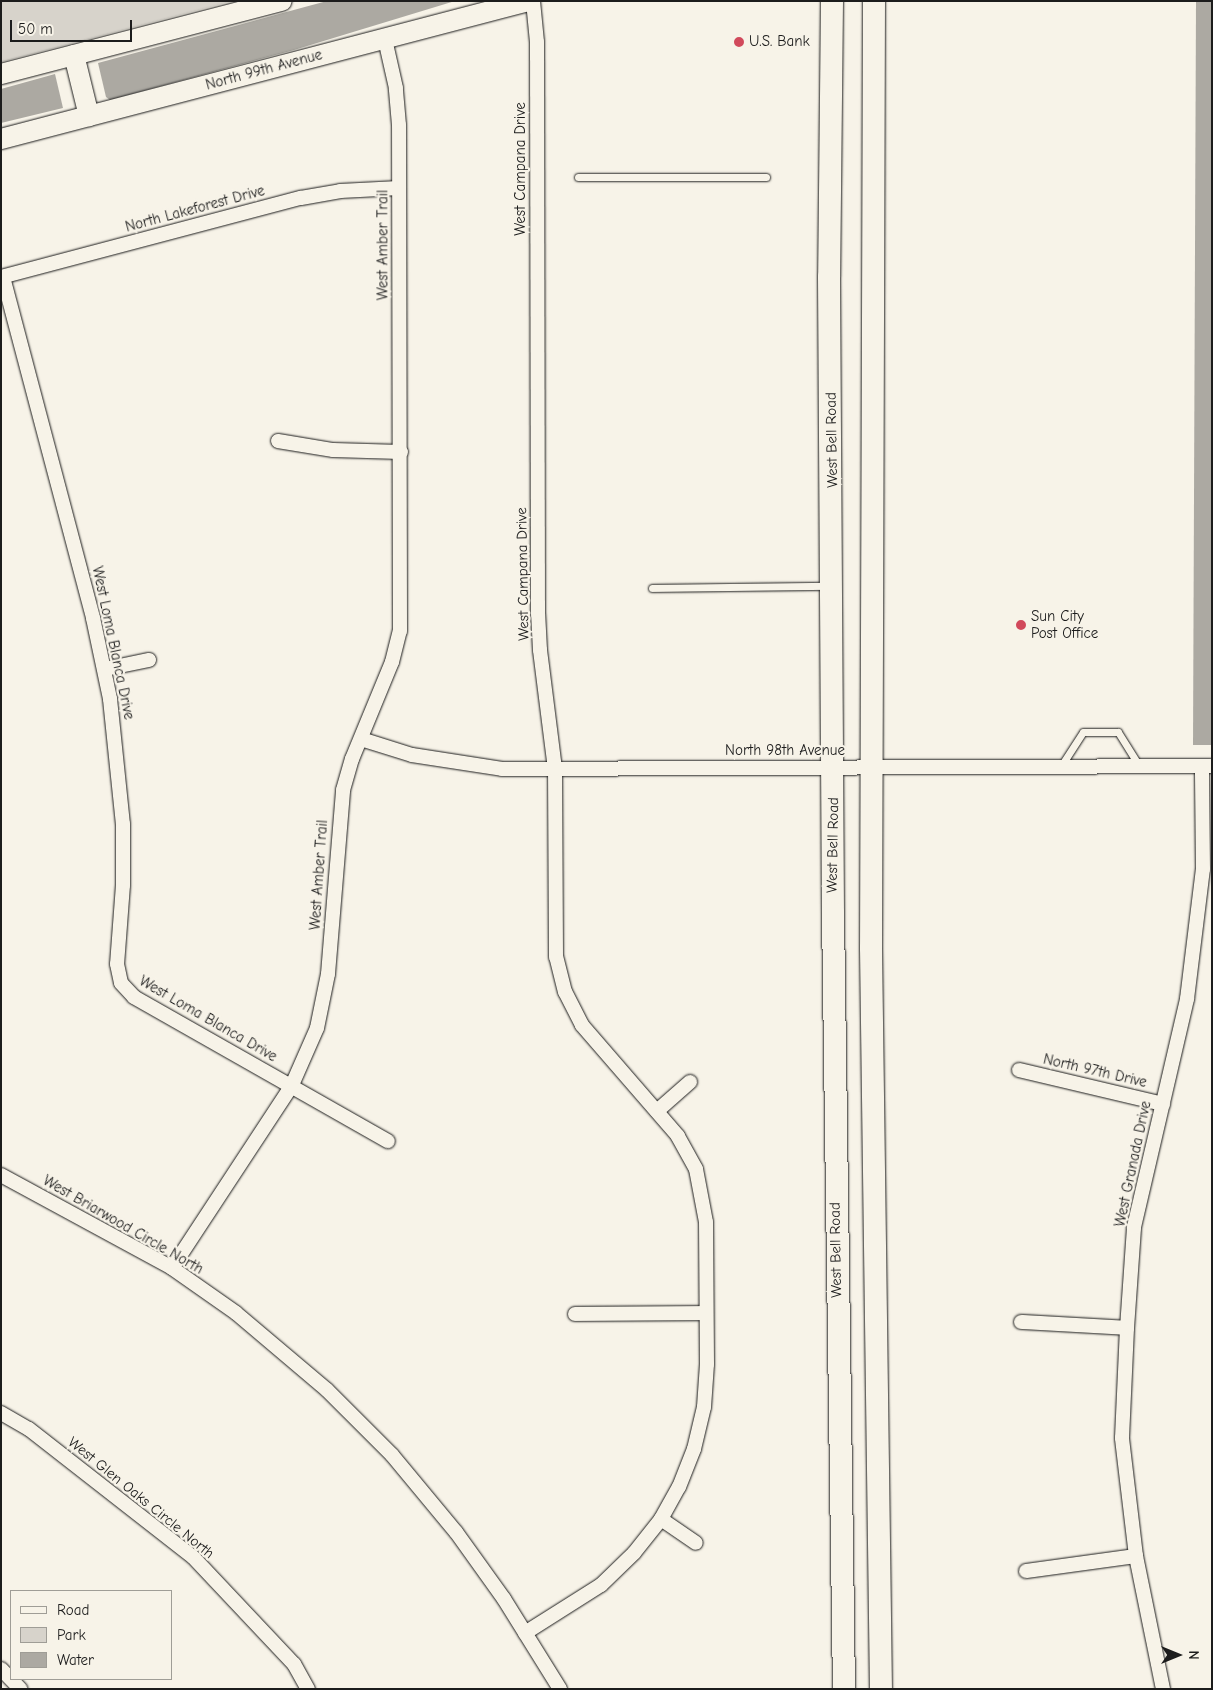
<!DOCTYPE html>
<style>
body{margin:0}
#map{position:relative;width:1213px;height:1690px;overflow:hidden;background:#f7f3e8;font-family:"Comic Neue",sans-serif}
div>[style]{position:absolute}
.green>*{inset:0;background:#d7d3cb}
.water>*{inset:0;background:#aca9a2}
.roads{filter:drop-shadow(0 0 1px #1c1c1c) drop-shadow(0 0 1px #1c1c1c)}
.service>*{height:7px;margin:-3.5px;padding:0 3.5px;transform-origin:3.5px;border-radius:3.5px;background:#f7f3e8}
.minor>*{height:14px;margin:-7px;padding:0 7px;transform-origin:7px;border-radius:7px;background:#f7f3e8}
.secondary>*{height:20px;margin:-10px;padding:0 10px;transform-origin:10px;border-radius:10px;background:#f7f3e8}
.primary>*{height:22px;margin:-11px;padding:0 11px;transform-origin:11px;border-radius:11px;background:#f7f3e8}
.dots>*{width:14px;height:14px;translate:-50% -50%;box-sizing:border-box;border:2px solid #f7f3e8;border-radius:50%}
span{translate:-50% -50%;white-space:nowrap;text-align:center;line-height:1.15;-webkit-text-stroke:4.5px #f7f3e8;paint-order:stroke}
.poi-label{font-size:15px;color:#1c1c1c}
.left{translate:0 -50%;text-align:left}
.street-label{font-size:15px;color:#1c1c1c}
.frame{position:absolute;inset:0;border:2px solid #1c1c1c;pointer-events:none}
.legend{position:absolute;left:10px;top:1590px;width:162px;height:90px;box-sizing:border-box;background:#f7f3e8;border:1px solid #9f9d96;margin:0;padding:6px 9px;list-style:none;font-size:15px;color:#1c1c1c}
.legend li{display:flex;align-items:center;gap:10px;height:25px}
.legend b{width:25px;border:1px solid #9f9d96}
.north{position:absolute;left:1153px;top:1630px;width:50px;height:50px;-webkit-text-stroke:4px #f7f3e8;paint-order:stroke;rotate:90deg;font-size:14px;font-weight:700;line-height:20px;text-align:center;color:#1c1c1c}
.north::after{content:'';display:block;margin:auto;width:18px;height:22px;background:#1c1c1c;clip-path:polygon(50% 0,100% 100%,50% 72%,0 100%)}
.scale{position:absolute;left:10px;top:20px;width:122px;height:22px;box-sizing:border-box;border:2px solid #1c1c1c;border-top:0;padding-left:6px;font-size:15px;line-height:18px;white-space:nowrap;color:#1c1c1c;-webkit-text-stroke:4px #f7f3e8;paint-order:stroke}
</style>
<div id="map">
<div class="green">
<div style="clip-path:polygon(1px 1px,233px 1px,1px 62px)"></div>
</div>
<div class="water">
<div style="clip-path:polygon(327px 1px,455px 1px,294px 50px,110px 100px,106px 97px,98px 63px)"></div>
<div style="clip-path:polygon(1196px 1px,1212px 1px,1212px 745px,1193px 745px)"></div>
<div style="clip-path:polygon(55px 74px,63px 108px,1px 123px,1px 89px)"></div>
</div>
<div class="roads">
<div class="service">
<div style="left:578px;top:177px;width:188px"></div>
<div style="left:652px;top:588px;width:176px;rotate:-0.7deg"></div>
<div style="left:1061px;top:766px;width:40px;rotate:-57.1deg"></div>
<div style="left:1083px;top:732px;width:35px"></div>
<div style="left:1118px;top:732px;width:40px;rotate:58deg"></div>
</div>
<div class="minor">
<div style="left:1px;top:277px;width:310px;rotate:-14.8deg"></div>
<div style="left:301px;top:198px;width:40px;rotate:-10deg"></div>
<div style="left:340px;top:191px;width:59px;rotate:-2.9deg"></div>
<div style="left:3px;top:277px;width:353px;rotate:75.2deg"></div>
<div style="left:93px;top:618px;width:83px;rotate:78.1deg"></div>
<div style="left:110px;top:699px;width:126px;rotate:84.1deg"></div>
<div style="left:123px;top:824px;width:61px;rotate:90deg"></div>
<div style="left:123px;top:885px;width:79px;rotate:94.3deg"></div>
<div style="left:117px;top:964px;width:19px;rotate:78deg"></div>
<div style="left:121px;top:983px;width:19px;rotate:47deg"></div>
<div style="left:134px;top:997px;width:292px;rotate:29.6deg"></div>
<div style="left:278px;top:441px;width:56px;rotate:9.3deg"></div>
<div style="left:333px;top:450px;width:68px;rotate:1.7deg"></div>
<div style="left:105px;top:669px;width:45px;rotate:-11.6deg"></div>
<div style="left:361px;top:739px;width:53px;rotate:17.4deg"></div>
<div style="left:412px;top:755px;width:91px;rotate:8.8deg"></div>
<div style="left:502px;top:769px;width:709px;rotate:-0.24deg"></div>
<div style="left:1019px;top:1070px;width:148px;rotate:13.3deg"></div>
<div style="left:657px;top:1111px;width:44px;rotate:-41.3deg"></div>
<div style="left:1px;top:1175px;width:195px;rotate:28.5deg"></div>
<div style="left:172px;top:1268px;width:78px;rotate:35.1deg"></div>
<div style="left:236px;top:1313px;width:119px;rotate:40.2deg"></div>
<div style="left:327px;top:1390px;width:92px;rotate:45deg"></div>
<div style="left:392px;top:1455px;width:100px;rotate:50.3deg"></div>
<div style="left:456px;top:1532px;width:82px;rotate:54.4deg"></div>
<div style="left:504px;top:1599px;width:106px;rotate:58.1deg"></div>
<div style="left:172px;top:1268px;width:219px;rotate:-56.7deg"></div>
<div style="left:292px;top:1085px;width:62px;rotate:-66.3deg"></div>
<div style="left:317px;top:1028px;width:55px;rotate:-78.5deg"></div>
<div style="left:328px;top:974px;width:185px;rotate:-85.3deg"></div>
<div style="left:343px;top:790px;width:32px;rotate:-74deg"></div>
<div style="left:352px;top:759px;width:105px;rotate:-67.6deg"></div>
<div style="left:392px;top:662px;width:32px;rotate:-76deg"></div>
<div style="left:400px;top:631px;width:506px;rotate:-90.11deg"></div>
<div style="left:399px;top:125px;width:37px;rotate:-95deg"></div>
<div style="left:396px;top:88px;width:50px;rotate:-102.7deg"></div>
<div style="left:575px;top:1314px;width:131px;rotate:-0.4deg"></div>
<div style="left:1021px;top:1322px;width:106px;rotate:3.2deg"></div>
<div style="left:1px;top:1413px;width:32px;rotate:30deg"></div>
<div style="left:29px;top:1429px;width:208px;rotate:38deg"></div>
<div style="left:193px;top:1557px;width:147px;rotate:46.7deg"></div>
<div style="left:294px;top:1664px;width:29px;rotate:61deg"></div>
<div style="left:661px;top:1519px;width:42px;rotate:34.4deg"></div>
<div style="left:1026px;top:1571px;width:111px;rotate:-7.8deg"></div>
<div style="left:525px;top:1633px;width:90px;rotate:-32.3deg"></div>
<div style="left:601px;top:1585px;width:46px;rotate:-44.1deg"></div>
<div style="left:634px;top:1553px;width:43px;rotate:-51.5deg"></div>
<div style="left:661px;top:1519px;width:37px;rotate:-61deg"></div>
<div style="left:679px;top:1487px;width:41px;rotate:-68.5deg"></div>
<div style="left:694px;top:1449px;width:43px;rotate:-76.6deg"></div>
<div style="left:704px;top:1407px;width:43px;rotate:-86deg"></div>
<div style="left:707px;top:1364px;width:142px;rotate:-90.4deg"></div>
<div style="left:706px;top:1222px;width:54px;rotate:-100.7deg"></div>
<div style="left:696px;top:1169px;width:38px;rotate:-119deg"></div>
<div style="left:678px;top:1136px;width:147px;rotate:-130.9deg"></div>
<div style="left:582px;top:1025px;width:37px;rotate:-117deg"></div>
<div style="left:565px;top:992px;width:36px;rotate:-104deg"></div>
<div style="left:556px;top:957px;width:188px;rotate:-90.3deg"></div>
<div style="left:555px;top:769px;width:120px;rotate:-97.2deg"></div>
<div style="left:540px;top:650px;width:36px;rotate:-93deg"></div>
<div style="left:538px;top:614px;width:572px;rotate:-90.1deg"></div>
<div style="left:537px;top:42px;width:41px;rotate:-95.6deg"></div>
<div style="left:1px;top:1669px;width:28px;rotate:46deg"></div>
<div style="left:1163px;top:1689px;width:136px;rotate:-101.5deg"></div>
<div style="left:1136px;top:1556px;width:119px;rotate:-96.8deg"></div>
<div style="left:1122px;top:1438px;width:110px;rotate:-87.4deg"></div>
<div style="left:1127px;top:1328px;width:101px;rotate:-86deg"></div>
<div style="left:1134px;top:1227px;width:234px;rotate:-76.9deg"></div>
<div style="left:1187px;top:999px;width:131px;rotate:-83deg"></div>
<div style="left:1203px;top:869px;width:103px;rotate:-90.6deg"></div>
</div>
<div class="secondary">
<div style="left:74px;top:55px;width:63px;rotate:76.2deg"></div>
<div style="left:1px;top:74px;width:290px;rotate:-14.6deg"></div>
<div style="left:1px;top:139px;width:545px;rotate:-14.67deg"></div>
</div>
<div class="primary">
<div style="left:832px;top:1px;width:276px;rotate:90.6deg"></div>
<div style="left:829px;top:277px;width:636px;rotate:89.64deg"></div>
<div style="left:833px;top:913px;width:776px;rotate:89.19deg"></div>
<div style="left:874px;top:1px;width:947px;rotate:90.18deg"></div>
<div style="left:871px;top:948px;width:741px;rotate:89.23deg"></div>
</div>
</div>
<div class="dots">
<div style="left:739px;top:42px;background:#d1495b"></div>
<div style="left:1021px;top:625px;background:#d1495b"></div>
</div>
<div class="poi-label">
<span class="left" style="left:749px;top:42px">U.S. Bank</span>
<span class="left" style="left:1031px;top:625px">Sun City<br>Post Office</span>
</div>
<div class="street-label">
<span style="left:264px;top:70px;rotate:-15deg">North 99th Avenue</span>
<span style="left:521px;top:169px;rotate:-90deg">West Campana Drive</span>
<span style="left:195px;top:209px;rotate:-15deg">North Lakeforest Drive</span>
<span style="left:383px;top:245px;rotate:-90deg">West Amber Trail</span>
<span style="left:832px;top:440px;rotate:-91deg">West Bell Road</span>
<span style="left:523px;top:574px;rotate:-91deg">West Campana Drive</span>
<span style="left:113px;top:643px;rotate:78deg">West Loma Blanca Drive</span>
<span style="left:785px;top:751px">North 98th Avenue</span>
<span style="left:833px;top:845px;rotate:-89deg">West Bell Road</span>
<span style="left:319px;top:875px;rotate:-86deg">West Amber Trail</span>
<span style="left:208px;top:1019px;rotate:30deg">West Loma Blanca Drive</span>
<span style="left:1095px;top:1071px;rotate:13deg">North 97th Drive</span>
<span style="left:1133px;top:1164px;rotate:-78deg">West Granada Drive</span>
<span style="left:123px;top:1225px;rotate:30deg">West Briarwood Circle North</span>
<span style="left:836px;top:1250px;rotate:-91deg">West Bell Road</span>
<span style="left:141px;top:1498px;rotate:39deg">West Glen Oaks Circle North</span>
</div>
<div class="frame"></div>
<ul class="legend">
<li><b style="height:6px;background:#f7f3e8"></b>Road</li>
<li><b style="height:14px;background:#d7d3cb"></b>Park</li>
<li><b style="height:14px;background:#aca9a2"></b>Water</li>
</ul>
<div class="north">N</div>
<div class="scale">50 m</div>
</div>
